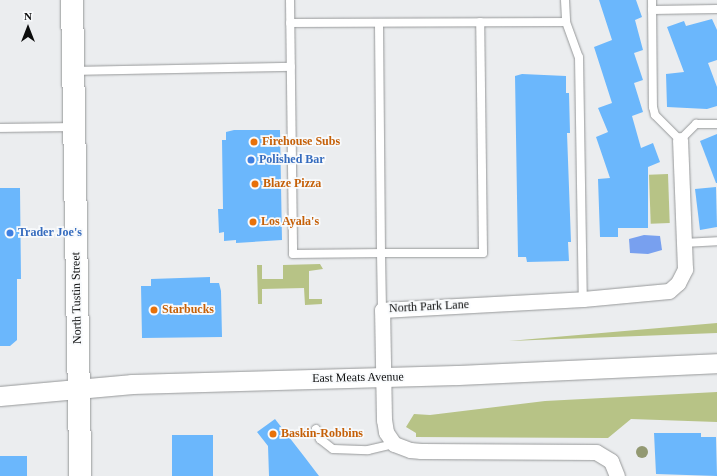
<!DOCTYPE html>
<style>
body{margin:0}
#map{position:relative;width:717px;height:476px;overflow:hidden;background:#ebedef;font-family:Georgia,serif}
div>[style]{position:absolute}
.green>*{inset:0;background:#b7c386;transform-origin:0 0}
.water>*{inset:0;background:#78a0ef}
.building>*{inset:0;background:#6bb7fc;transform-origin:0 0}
.roads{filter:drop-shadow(0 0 1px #969899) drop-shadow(0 0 1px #969899)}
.service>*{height:8px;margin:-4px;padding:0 4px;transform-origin:4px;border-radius:4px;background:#fff}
.minor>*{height:15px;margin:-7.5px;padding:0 7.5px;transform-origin:7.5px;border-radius:7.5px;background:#fff}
.tertiary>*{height:19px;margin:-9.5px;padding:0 9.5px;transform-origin:9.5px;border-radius:9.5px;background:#fff}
.primary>*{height:22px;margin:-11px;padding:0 11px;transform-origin:11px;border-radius:11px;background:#fff}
.trees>*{width:12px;height:12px;margin:-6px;border-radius:50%;background:#939972}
.dots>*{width:11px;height:11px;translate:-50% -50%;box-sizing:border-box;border:2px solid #f8fafc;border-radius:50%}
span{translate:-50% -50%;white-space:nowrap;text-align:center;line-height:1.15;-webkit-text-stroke:3.5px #f8fafc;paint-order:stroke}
.food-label{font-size:12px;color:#c56008;font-weight:700}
.left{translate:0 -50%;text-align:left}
.shop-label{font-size:12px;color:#366cbe;font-weight:700}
.street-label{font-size:12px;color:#0b0c0c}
.north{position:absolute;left:8px;top:8px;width:40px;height:40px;-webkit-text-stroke:3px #f8fafc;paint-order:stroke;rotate:0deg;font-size:11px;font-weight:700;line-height:16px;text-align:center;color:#0b0c0c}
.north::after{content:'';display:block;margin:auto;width:14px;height:18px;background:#0b0c0c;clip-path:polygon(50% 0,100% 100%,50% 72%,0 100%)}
</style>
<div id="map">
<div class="green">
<div style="left:668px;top:174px;width:49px;height:19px;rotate:88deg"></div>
<div style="clip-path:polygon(320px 264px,323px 269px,309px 271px,309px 299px,322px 299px,322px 304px,305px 305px,304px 288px,262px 289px,262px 304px,258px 304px,257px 265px,262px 265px,262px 279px,283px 279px,283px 265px)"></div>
<div style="clip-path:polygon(717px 323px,717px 333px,509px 341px)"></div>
<div style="clip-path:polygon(717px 392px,717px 422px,631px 419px,608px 438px,416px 437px,416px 433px,406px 427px,414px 414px,430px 415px,545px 401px)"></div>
</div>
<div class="water">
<div style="clip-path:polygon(644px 235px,660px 236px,662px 250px,648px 254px,630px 253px,629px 239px)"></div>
</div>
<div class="building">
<div style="clip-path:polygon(599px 0,636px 0,642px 17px,635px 20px,643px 50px,634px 53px,643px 80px,634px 83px,643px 112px,632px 116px,641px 148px,653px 143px,660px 162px,648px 167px,648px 228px,618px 228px,618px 237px,600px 237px,598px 179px,610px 178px,596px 137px,608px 132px,598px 108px,612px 103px,594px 47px,612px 40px)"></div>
<div style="clip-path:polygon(712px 19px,717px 30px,717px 60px,708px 63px,717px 87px,717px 106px,707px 109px,667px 107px,666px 74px,684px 72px,667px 27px,684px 21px,686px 26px)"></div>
<div style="clip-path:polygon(522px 74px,566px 76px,566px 93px,569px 93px,570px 133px,567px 133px,571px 242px,568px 242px,569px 261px,527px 262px,526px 257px,518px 257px,515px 76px)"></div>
<div style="clip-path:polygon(234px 130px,280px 130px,282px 240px,236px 243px,236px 240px,224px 241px,224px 232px,219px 233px,218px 209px,223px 209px,222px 140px,226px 140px,226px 132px)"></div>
<div style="clip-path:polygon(717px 134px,717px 183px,716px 183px,700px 141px)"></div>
<div style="clip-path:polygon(716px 187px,717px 227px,700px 230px,695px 189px)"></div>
<div style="clip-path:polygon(0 188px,20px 188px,21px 279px,17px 279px,17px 340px,10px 346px,0 346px)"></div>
<div style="clip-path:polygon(210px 277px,210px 283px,219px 283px,221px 291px,222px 337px,142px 338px,141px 286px,151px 286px,151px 279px)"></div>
<div style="clip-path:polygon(275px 419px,303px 455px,319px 476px,269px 476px,268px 446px,257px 432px)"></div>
<div style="clip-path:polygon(654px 433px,701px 433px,701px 437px,716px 437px,717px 476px,656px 474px)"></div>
<div style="left:172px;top:435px;width:41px;height:41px"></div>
<div style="left:0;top:456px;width:27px;height:20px"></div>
</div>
<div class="roads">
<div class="service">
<div style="left:290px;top:0;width:254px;rotate:89.3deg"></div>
<div style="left:293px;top:254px;width:88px;rotate:-0.7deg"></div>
<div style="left:381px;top:253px;width:230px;rotate:-90.5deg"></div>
<div style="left:565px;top:0;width:22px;rotate:87deg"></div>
<div style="left:566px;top:22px;width:37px;rotate:70deg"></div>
<div style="left:579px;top:57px;width:242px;rotate:89.1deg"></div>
<div style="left:652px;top:0;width:107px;rotate:89.5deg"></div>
<div style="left:653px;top:107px;width:8px;rotate:76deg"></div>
<div style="left:655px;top:115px;width:35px;rotate:45deg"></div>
<div style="left:680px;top:140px;width:23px;rotate:-45deg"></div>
<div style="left:696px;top:124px;width:21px"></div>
<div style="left:652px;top:10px;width:65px;rotate:-0.9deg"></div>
<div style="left:290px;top:23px;width:276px;rotate:-0.2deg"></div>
<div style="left:74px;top:71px;width:217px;rotate:-1.1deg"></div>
<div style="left:0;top:128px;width:73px;rotate:-0.8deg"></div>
<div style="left:683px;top:243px;width:34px;rotate:-3deg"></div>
<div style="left:382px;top:310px;width:57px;rotate:-91deg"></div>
<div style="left:381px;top:253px;width:102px"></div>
<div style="left:483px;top:253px;width:231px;rotate:-90.7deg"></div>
<div style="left:316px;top:429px;width:11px;rotate:68deg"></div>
<div style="left:320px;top:439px;width:16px;rotate:38deg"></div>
<div style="left:333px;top:449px;width:35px;rotate:2deg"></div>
<div style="left:368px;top:450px;width:27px;rotate:-13deg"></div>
</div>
<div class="minor">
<div style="left:617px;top:476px;width:16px;rotate:-112deg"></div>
<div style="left:611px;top:461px;width:17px;rotate:-149deg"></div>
<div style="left:596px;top:452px;width:175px;rotate:-179.7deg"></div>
<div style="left:421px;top:451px;width:11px;rotate:-175deg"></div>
<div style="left:410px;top:450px;width:17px;rotate:-159deg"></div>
<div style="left:394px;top:444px;width:14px;rotate:-124deg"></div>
<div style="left:386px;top:432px;width:12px;rotate:-99deg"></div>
<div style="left:384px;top:420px;width:110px;rotate:-91deg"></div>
<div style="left:382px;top:310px;width:201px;rotate:-3.1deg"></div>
<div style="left:583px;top:299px;width:86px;rotate:-5.3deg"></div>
<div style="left:669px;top:291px;width:12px;rotate:-42deg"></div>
<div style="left:678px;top:283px;width:16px;rotate:-63deg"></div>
<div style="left:685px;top:269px;width:129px;rotate:-92.2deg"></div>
</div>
<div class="tertiary">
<div style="left:0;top:396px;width:133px;rotate:-5.2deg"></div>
<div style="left:132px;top:384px;width:325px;rotate:-1.6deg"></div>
<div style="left:457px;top:375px;width:260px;rotate:-2.6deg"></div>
</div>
<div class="primary">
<div style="left:72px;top:0;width:476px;rotate:89deg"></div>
</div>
</div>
<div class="trees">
<div style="left:642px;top:452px"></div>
</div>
<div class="dots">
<div style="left:254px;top:142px;background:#e8710a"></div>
<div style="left:251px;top:160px;background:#3f7fe0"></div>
<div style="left:255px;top:184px;background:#e8710a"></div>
<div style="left:253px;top:222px;background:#e8710a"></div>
<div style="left:10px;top:233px;background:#3f7fe0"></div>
<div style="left:154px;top:310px;background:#e8710a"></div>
<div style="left:273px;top:434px;background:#e8710a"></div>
</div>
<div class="food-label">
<span class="left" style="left:262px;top:142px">Firehouse Subs</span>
<span class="left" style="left:263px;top:184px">Blaze Pizza</span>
<span class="left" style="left:261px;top:222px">Los Ayala's</span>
<span class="left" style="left:162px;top:310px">Starbucks</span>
<span class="left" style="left:281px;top:434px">Baskin-Robbins</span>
</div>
<div class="shop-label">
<span class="left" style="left:259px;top:160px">Polished Bar</span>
<span class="left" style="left:18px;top:233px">Trader Joe's</span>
</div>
<div class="street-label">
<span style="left:77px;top:298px;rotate:-91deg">North Tustin Street</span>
<span style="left:429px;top:307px;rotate:-3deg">North Park Lane</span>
<span style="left:358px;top:378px;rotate:-1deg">East Meats Avenue</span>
</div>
<div class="north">N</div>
</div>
